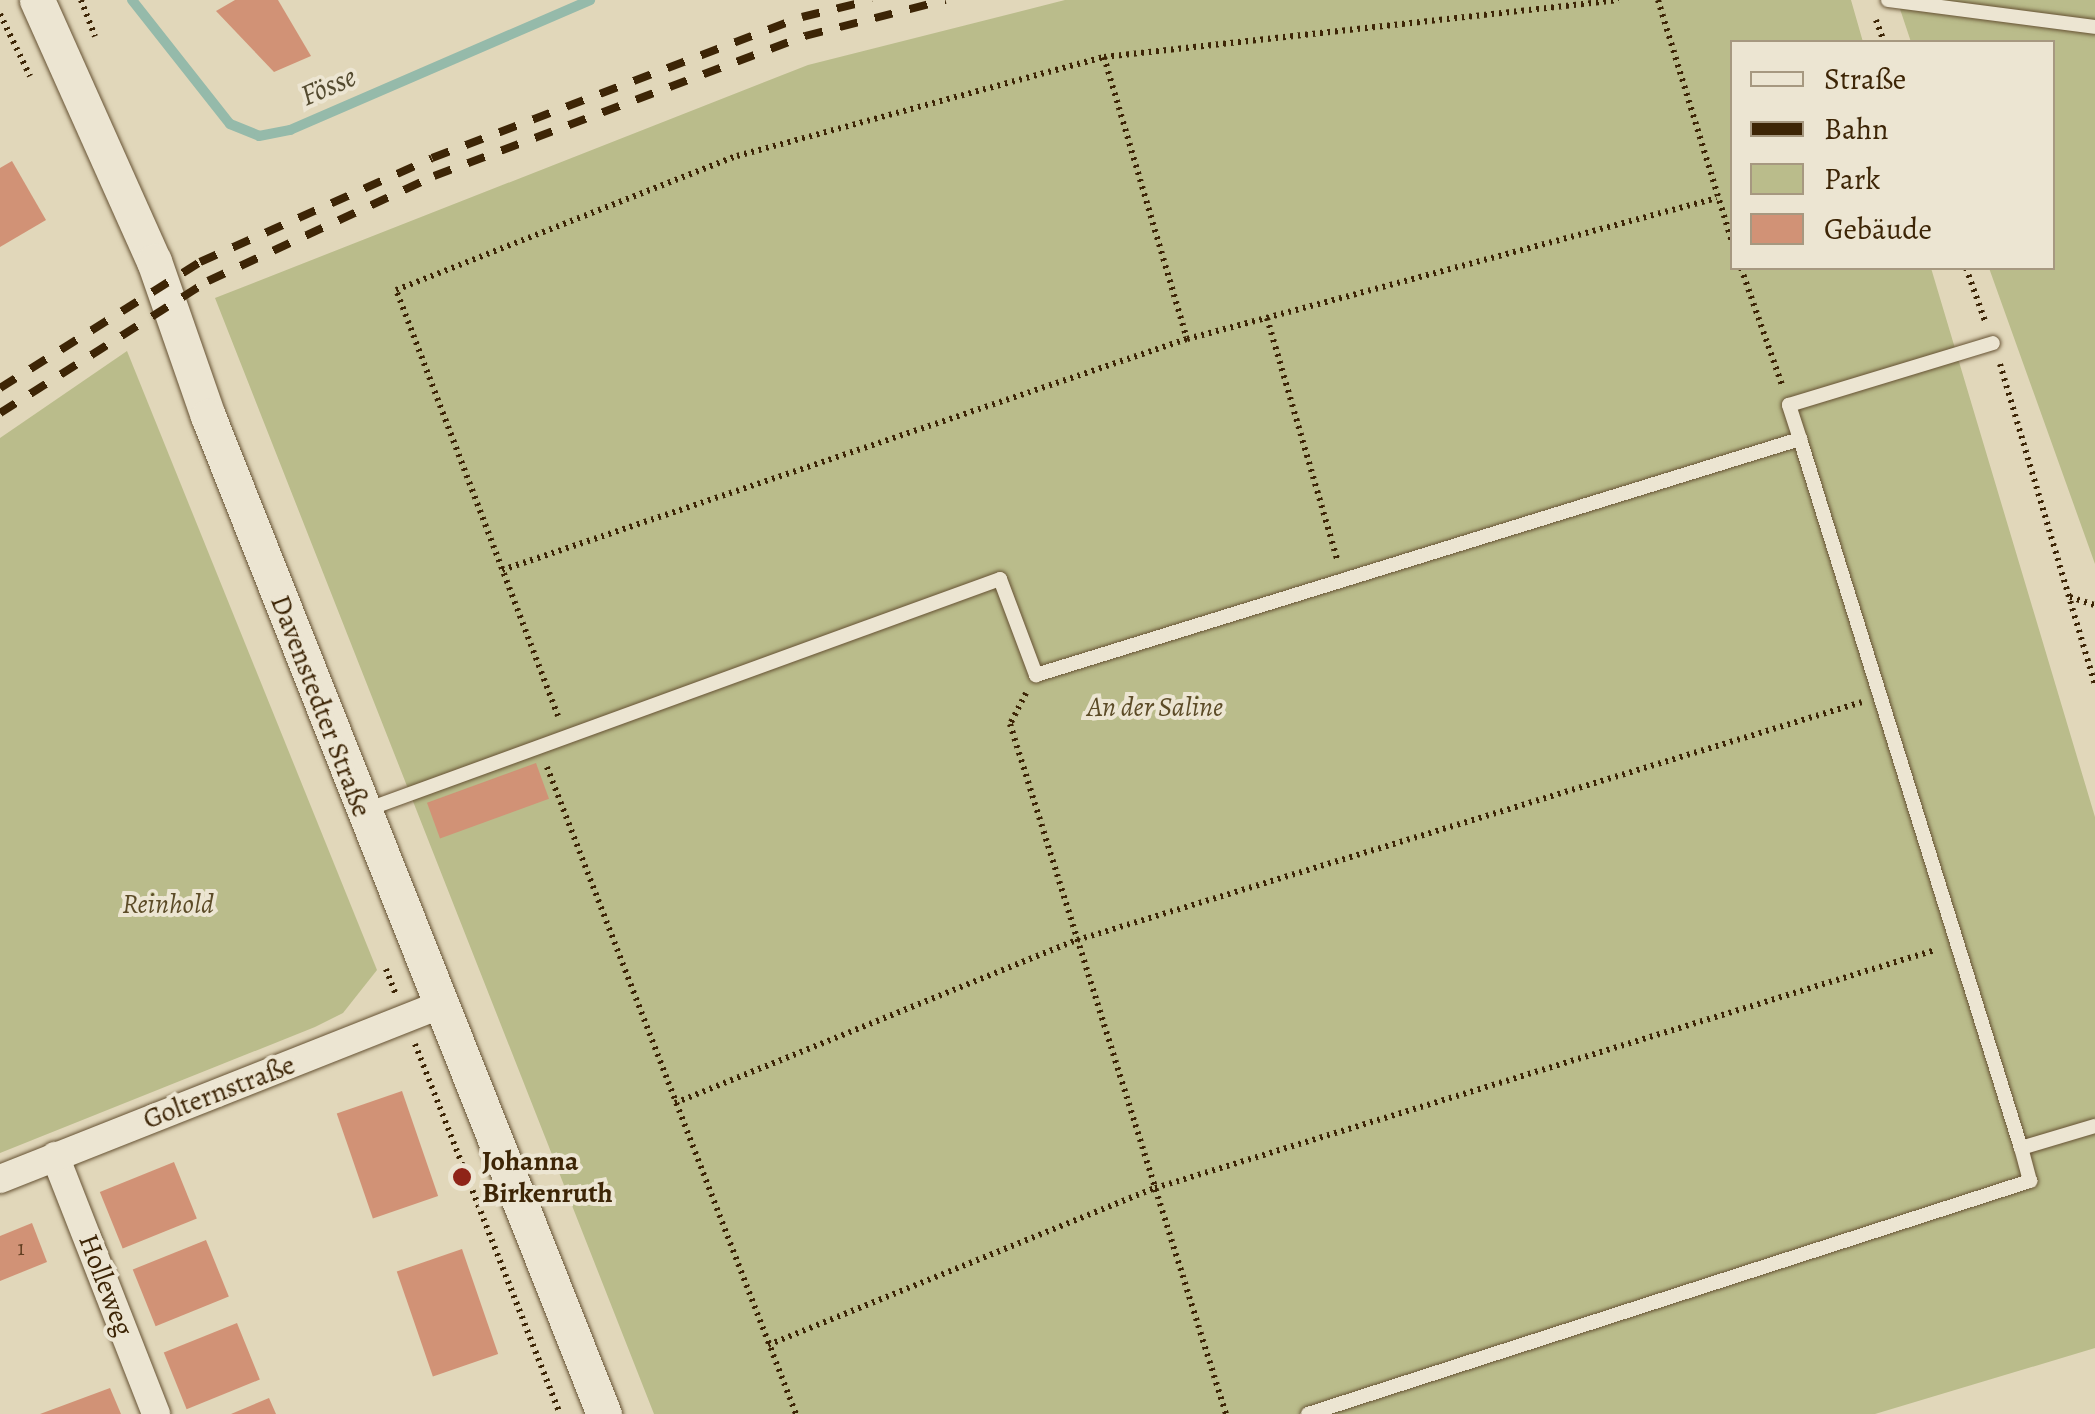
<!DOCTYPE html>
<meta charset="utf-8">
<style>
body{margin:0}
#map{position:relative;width:2095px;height:1414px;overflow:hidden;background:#e1d7ba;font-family:Alegreya,serif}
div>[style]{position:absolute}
.green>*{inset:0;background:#babc8b}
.stream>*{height:10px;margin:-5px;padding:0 5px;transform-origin:5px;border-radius:5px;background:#95baaa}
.building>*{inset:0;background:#d19276;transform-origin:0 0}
.path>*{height:6px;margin-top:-3px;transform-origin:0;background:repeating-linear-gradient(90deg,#3d2506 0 2.5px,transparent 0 7.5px)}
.roads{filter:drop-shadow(0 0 2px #665233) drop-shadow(0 0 2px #665233)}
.service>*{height:14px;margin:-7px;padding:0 7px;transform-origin:7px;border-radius:7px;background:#ece5d2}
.minor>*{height:28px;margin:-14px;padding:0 14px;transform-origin:14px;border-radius:14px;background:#ece5d2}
.tertiary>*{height:35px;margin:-17.5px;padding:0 17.5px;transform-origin:17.5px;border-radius:17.5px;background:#ece5d2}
.rail>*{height:8px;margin-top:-4px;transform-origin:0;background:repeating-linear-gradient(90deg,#3d2506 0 18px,transparent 0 36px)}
.dots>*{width:28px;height:28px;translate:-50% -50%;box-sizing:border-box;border:5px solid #ece5d2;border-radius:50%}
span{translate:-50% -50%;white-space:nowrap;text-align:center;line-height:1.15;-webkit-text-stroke:8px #ece5d2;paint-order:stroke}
.number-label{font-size:22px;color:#624022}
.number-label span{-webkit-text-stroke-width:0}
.street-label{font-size:28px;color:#3d2506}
.park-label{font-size:28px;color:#5c4b27;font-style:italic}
.poi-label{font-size:28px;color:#3d2506;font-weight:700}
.left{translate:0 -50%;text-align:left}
.water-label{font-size:30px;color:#534a2f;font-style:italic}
.legend{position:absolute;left:1730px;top:40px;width:325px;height:230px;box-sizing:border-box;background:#ece5d2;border:2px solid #a69880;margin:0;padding:12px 18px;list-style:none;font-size:30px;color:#3d2506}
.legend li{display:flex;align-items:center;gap:20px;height:50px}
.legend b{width:50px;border:2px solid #a69880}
</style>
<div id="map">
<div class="green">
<div style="clip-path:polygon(1065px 0,1851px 0,1863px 42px,1732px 42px,1732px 268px,1931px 268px,2095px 817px,2095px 1348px,1875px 1414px,654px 1414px,215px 298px,808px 65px)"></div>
<div style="clip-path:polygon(1897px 0,2095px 0,2095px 564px,1989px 268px,2052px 268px,2052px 42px,1911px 42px)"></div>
<div style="clip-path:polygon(127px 351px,377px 970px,343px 1013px,315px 1027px,0 1153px,0 438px)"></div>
</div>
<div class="stream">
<div style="left:132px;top:0;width:158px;rotate:51.7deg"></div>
<div style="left:230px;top:124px;width:31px;rotate:22deg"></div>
<div style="left:259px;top:136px;width:32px;rotate:-11deg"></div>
<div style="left:290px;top:130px;width:327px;rotate:-23.4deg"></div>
</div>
<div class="building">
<div style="clip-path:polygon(235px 0,278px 0,311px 56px,274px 72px,216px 11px)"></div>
<div style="clip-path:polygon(12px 161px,46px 220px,0 247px,0 168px)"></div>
<div style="left:536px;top:763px;width:38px;height:116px;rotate:70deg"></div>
<div style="left:402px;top:1091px;width:111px;height:69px;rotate:71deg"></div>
<div style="left:174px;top:1162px;width:61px;height:80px;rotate:68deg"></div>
<div style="clip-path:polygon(32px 1223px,47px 1262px,0 1281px,0 1236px)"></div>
<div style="left:206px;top:1240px;width:61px;height:79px;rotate:68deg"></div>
<div style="left:462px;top:1249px;width:111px;height:69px;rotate:71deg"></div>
<div style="left:237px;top:1323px;width:61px;height:79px;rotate:68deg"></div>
<div style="clip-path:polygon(110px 1388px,121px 1414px,40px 1414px)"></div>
<div style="clip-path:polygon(269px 1398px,276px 1414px,231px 1414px)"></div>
</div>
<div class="path">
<div style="left:81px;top:0;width:39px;rotate:69deg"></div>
<div style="left:1658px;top:0;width:253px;rotate:73deg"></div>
<div style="left:0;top:14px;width:69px;rotate:64.2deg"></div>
<div style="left:1876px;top:20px;width:23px;rotate:70deg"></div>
<div style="left:1104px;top:57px;width:518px;rotate:-6.32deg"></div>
<div style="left:1741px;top:268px;width:124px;rotate:70.7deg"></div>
<div style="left:1966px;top:268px;width:59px;rotate:70.3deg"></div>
<div style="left:1267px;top:318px;width:254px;rotate:73.8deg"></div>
<div style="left:2000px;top:364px;width:334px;rotate:73.5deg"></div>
<div style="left:502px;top:570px;width:723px;rotate:-18.64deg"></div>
<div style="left:1187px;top:339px;width:548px;rotate:-14.9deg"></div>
<div style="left:2070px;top:597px;width:26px;rotate:18deg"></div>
<div style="left:1026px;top:693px;width:35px;rotate:117deg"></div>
<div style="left:1010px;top:724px;width:723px;rotate:72.62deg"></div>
<div style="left:558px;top:716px;width:456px;rotate:-110.8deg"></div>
<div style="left:396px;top:290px;width:366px;rotate:-21.5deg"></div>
<div style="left:737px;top:156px;width:380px;rotate:-15.1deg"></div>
<div style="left:1104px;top:57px;width:294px;rotate:73.6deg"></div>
<div style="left:547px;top:767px;width:693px;rotate:68.95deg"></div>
<div style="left:386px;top:969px;width:28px;rotate:69deg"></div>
<div style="left:415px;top:1044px;width:397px;rotate:68.6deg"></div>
<div style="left:675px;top:1103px;width:434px;rotate:-22.1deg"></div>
<div style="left:1077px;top:940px;width:820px;rotate:-16.87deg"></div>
<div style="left:768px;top:1345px;width:418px;rotate:-22.1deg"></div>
<div style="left:1155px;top:1188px;width:816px;rotate:-16.97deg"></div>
</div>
<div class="roads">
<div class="service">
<div style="left:1888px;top:0;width:209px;rotate:7.4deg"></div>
<div style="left:1800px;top:439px;width:743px;rotate:72.69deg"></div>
<div style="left:2021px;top:1148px;width:77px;rotate:-16.6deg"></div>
<div style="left:363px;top:811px;width:678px;rotate:-20.01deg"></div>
<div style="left:1000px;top:579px;width:103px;rotate:69.4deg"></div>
<div style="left:1036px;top:675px;width:800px;rotate:-17.17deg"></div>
<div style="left:1800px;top:439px;width:36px;rotate:-108deg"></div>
<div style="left:1789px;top:405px;width:213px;rotate:-16.9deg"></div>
<div style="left:1308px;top:1414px;width:759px;rotate:-17.89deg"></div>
<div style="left:2030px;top:1181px;width:34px;rotate:-105deg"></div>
</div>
<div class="minor">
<div style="left:55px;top:1156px;width:277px;rotate:68.6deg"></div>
<div style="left:0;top:1179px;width:471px;rotate:-21.6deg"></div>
</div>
<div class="tertiary">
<div style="left:37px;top:0;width:286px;rotate:65.9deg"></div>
<div style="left:154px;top:261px;width:164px;rotate:70.8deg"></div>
<div style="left:208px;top:416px;width:1074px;rotate:68.36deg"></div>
</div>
</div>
<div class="rail">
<div style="left:0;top:388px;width:236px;rotate:-32.2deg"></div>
<div style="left:200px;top:262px;width:254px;rotate:-24.1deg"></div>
<div style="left:432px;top:158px;width:396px;rotate:-20.9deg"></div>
<div style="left:802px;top:17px;width:72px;rotate:-13.7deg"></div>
<div style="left:0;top:413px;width:246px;rotate:-32.4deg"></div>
<div style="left:208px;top:281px;width:249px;rotate:-24.9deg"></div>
<div style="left:434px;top:176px;width:397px;rotate:-20.7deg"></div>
<div style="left:805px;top:36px;width:145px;rotate:-14.4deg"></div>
</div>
<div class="dots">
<div style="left:462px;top:1177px;background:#8f2418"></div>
</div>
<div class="number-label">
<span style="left:21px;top:1249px">1</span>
</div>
<div class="street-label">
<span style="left:321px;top:706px;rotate:69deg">Davenstedter Straße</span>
<span style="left:219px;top:1092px;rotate:-21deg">Golternstraße</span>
<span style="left:106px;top:1285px;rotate:69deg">Holleweg</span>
</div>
<div class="park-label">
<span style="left:1155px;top:707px">An der Saline</span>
<span style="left:168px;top:904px">Reinhold</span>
</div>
<div class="poi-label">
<span class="left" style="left:482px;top:1177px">Johanna<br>Birkenruth</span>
</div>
<div class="water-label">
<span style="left:328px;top:86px;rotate:-23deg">Fösse</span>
</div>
<ul class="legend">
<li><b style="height:12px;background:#ece5d2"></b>Straße</li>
<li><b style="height:12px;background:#3d2506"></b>Bahn</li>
<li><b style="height:28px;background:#babc8b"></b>Park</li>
<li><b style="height:28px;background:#d19276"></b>Gebäude</li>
</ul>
</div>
